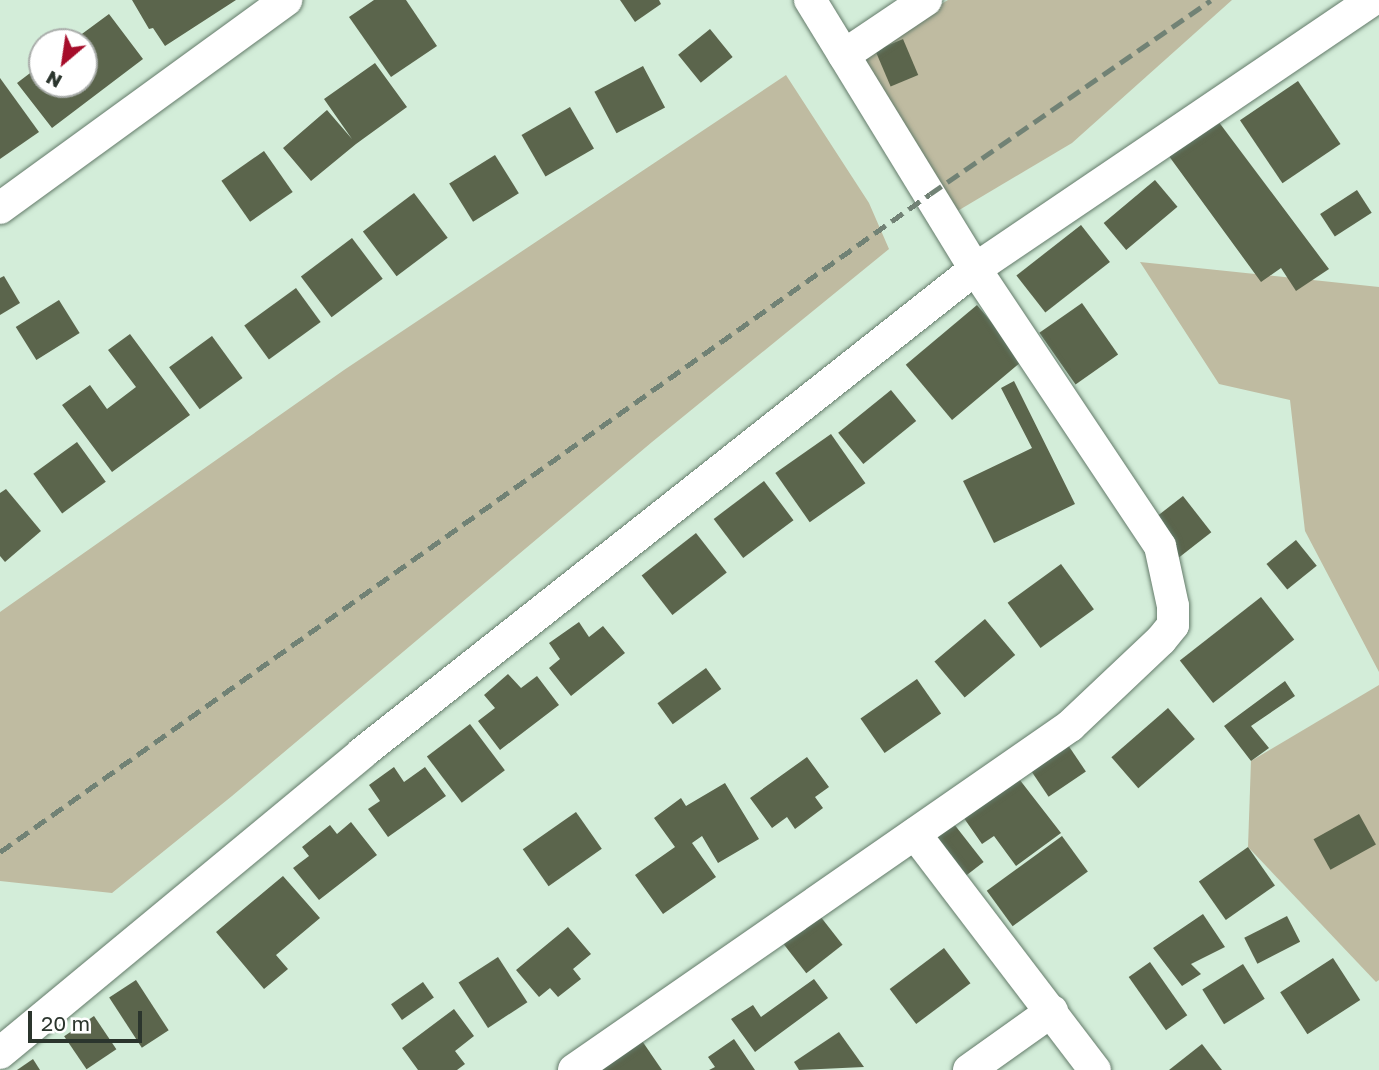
<!DOCTYPE html>
<style>
body{margin:0}
#map{position:relative;width:1379px;height:1070px;overflow:hidden;background:#d3edd9;font-family:"Golos Text",sans-serif}
div>[style]{position:absolute}
.green>*{inset:0;background:#bfbba1}
.building>*{inset:0;background:#5b654c;transform-origin:0 0}
.roads{filter:drop-shadow(0 0 2px #647b6a) drop-shadow(0 0 2px #647b6a)}
.minor>*{height:32px;margin:-16px;padding:0 16px;transform-origin:16px;border-radius:16px;background:#fff}
.rail>*{height:5px;margin-top:-2.5px;transform-origin:0;background:repeating-linear-gradient(90deg,#718275 0 14px,transparent 0 21px)}
span{translate:-50% -50%;white-space:nowrap;text-align:center;line-height:1.15;-webkit-text-stroke:7px #fff;paint-order:stroke}
.north{position:absolute;left:28px;top:28px;width:70px;height:70px;box-sizing:border-box;background:#fff;border:2px solid #aaaeab;border-radius:50%;rotate:209deg;font-size:19px;font-weight:700;line-height:28px;text-align:center;color:#2b352d}
.north::after{content:'';display:block;margin:auto;width:24px;height:32px;background:#a60d2a;clip-path:polygon(50% 0,100% 100%,50% 72%,0 100%)}
.scale{position:absolute;left:28px;top:1011px;width:114px;height:32px;box-sizing:border-box;border:4px solid #2b352d;border-top:0;padding-left:9px;font-size:21px;line-height:24px;white-space:nowrap;color:#2b352d;-webkit-text-stroke:5px #fff;paint-order:stroke}
</style>
<div id="map">
<div class="green">
<div style="clip-path:polygon(948px 0,1232px 0,1072px 143px,934px 225px,848px 59px)"></div>
<div style="clip-path:polygon(786px 75px,869px 203px,889px 249px,652px 442px,232px 796px,112px 893px,0 881px,0 612px,344px 370px)"></div>
<div style="clip-path:polygon(1140px 262px,1379px 287px,1379px 672px,1305px 531px,1290px 400px,1219px 384px)"></div>
<div style="clip-path:polygon(1379px 685px,1379px 980px,1376px 982px,1248px 847px,1251px 761px)"></div>
</div>
<div class="building">
<div style="clip-path:polygon(132px 0,236px 0,165px 46px,153px 28px,149px 29px)"></div>
<div style="clip-path:polygon(374px 0,406px 0,437px 46px,391px 77px,349px 17px)"></div>
<div style="clip-path:polygon(620px 0,659px 0,661px 4px,635px 22px)"></div>
<div style="clip-path:polygon(109px 14px,143px 59px,52px 128px,17px 83px,42px 64px,42px 84px,84px 84px,84px 42px,71px 42px)"></div>
<div style="left:710px;top:29px;width:36px;height:41px;rotate:51deg"></div>
<div style="left:903px;top:39px;width:39px;height:30px;rotate:67deg"></div>
<div style="clip-path:polygon(375px 63px,407px 107px,356px 144px,311px 181px,283px 148px,327px 110px,352px 139px,324px 99px)"></div>
<div style="left:643px;top:66px;width:47px;height:55px;rotate:62deg"></div>
<div style="clip-path:polygon(0 78px,39px 132px,0 159px)"></div>
<div style="left:1298px;top:81px;width:76px;height:70px;rotate:56deg"></div>
<div style="left:570px;top:107px;width:48px;height:56px;rotate:60deg"></div>
<div style="clip-path:polygon(1212px 113px,1329px 269px,1296px 291px,1281px 268px,1261px 282px,1163px 148px)"></div>
<div style="left:264px;top:151px;width:50px;height:52px;rotate:55deg"></div>
<div style="left:495px;top:155px;width:45px;height:54px;rotate:58deg"></div>
<div style="left:1155px;top:180px;width:35px;height:67px;rotate:50deg"></div>
<div style="left:1357px;top:190px;width:27px;height:44px;rotate:57deg"></div>
<div style="left:414px;top:193px;width:56px;height:64px;rotate:53deg"></div>
<div style="left:1081px;top:225px;width:47px;height:82px;rotate:52deg"></div>
<div style="left:352px;top:238px;width:51px;height:64px;rotate:53deg"></div>
<div style="clip-path:polygon(4px 276px,20px 303px,0 315px,0 278px)"></div>
<div style="left:296px;top:288px;width:42px;height:64px;rotate:54deg"></div>
<div style="left:59px;top:300px;width:39px;height:51px;rotate:58deg"></div>
<div style="left:1082px;top:303px;width:63px;height:52px;rotate:55deg"></div>
<div style="left:977px;top:305px;width:72px;height:93px;rotate:50deg"></div>
<div style="clip-path:polygon(130px 334px,190px 415px,112px 472px,62px 405px,90px 385px,107px 409px,136px 387px,108px 350px)"></div>
<div style="left:212px;top:336px;width:52px;height:53px;rotate:54deg"></div>
<div style="clip-path:polygon(1014px 381px,1075px 504px,994px 543px,963px 481px,1032px 448px,1001px 388px)"></div>
<div style="left:891px;top:390px;width:40px;height:68px;rotate:51deg"></div>
<div style="left:831px;top:434px;width:60px;height:68px;rotate:55deg"></div>
<div style="left:77px;top:442px;width:49px;height:54px;rotate:54deg"></div>
<div style="left:764px;top:481px;width:49px;height:63px;rotate:53deg"></div>
<div style="clip-path:polygon(6px 489px,41px 531px,5px 562px,0 556px,0 493px)"></div>
<div style="left:1183px;top:496px;width:46px;height:59px;rotate:52deg"></div>
<div style="left:696px;top:533px;width:50px;height:69px;rotate:52deg"></div>
<div style="left:1296px;top:540px;width:33px;height:38px;rotate:51deg"></div>
<div style="left:1061px;top:564px;width:56px;height:66px;rotate:54deg"></div>
<div style="left:1261px;top:597px;width:54px;height:103px;rotate:52deg"></div>
<div style="left:985px;top:619px;width:47px;height:66px;rotate:50deg"></div>
<div style="clip-path:polygon(579px 622px,589px 637px,603px 626px,625px 653px,571px 696px,549px 668px,560px 659px,549px 643px)"></div>
<div style="left:706px;top:668px;width:26px;height:60px;rotate:54deg"></div>
<div style="clip-path:polygon(508px 674px,521px 688px,537px 676px,559px 705px,500px 750px,478px 721px,495px 708px,484px 695px)"></div>
<div style="left:917px;top:679px;width:42px;height:69px;rotate:55deg"></div>
<div style="clip-path:polygon(1285px 681px,1295px 696px,1251px 726px,1269px 748px,1251px 761px,1224px 726px)"></div>
<div style="left:1168px;top:708px;width:41px;height:75px;rotate:49deg"></div>
<div style="left:470px;top:724px;width:58px;height:54px;rotate:53deg"></div>
<div style="left:1068px;top:745px;width:32px;height:45px;rotate:56deg"></div>
<div style="clip-path:polygon(807px 757px,829px 787px,815px 797px,823px 808px,795px 829px,787px 817px,772px 828px,750px 798px)"></div>
<div style="clip-path:polygon(1006px 762px,1061px 833px,1016px 866px,994px 836px,982px 844px,952px 801px)"></div>
<div style="clip-path:polygon(394px 767px,404px 782px,425px 767px,446px 796px,388px 837px,368px 809px,380px 801px,369px 785px)"></div>
<div style="clip-path:polygon(725px 783px,759px 839px,718px 863px,702px 836px,692px 843px,716px 877px,663px 914px,635px 875px,675px 847px,654px 818px,681px 798px,686px 806px)"></div>
<div style="left:943px;top:810px;width:66px;height:29px;rotate:52deg"></div>
<div style="left:576px;top:812px;width:45px;height:65px;rotate:55deg"></div>
<div style="left:1359px;top:814px;width:35px;height:52px;rotate:61deg"></div>
<div style="clip-path:polygon(351px 822px,377px 855px,319px 900px,293px 868px,309px 856px,302px 847px,330px 825px,337px 834px)"></div>
<div style="left:1062px;top:836px;width:44px;height:93px;rotate:54deg"></div>
<div style="left:1248px;top:847px;width:47px;height:60px;rotate:55deg"></div>
<div style="clip-path:polygon(283px 876px,320px 918px,276px 955px,288px 969px,264px 989px,216px 932px)"></div>
<div style="left:813px;top:907px;width:48px;height:46px;rotate:52deg"></div>
<div style="clip-path:polygon(1203px 914px,1225px 947px,1191px 964px,1201px 974px,1182px 986px,1153px 948px)"></div>
<div style="left:1287px;top:916px;width:29px;height:48px;rotate:63deg"></div>
<div style="clip-path:polygon(568px 927px,591px 954px,573px 969px,581px 979px,558px 997px,550px 988px,539px 997px,516px 970px)"></div>
<div style="left:944px;top:948px;width:44px;height:68px;rotate:53deg"></div>
<div style="left:498px;top:957px;width:54px;height:47px;rotate:57deg"></div>
<div style="left:1333px;top:958px;width:50px;height:63px;rotate:57deg"></div>
<div style="left:1150px;top:962px;width:65px;height:26px;rotate:55deg"></div>
<div style="left:1243px;top:964px;width:41px;height:48px;rotate:58deg"></div>
<div style="clip-path:polygon(814px 979px,828px 998px,755px 1052px,731px 1019px,753px 1005px,761px 1017px)"></div>
<div style="left:136px;top:980px;width:60px;height:32px;rotate:57deg"></div>
<div style="left:423px;top:982px;width:19px;height:39px;rotate:55deg"></div>
<div style="clip-path:polygon(454px 1009px,474px 1036px,455px 1051px,465px 1064px,457px 1070px,418px 1070px,402px 1048px)"></div>
<div style="left:94px;top:1016px;width:40px;height:36px;rotate:56deg"></div>
<div style="clip-path:polygon(839px 1032px,864px 1067px,799px 1070px,794px 1062px)"></div>
<div style="clip-path:polygon(638px 1035px,662px 1070px,587px 1070px)"></div>
<div style="clip-path:polygon(734px 1039px,755px 1070px,709px 1070px,715px 1067px,708px 1057px)"></div>
<div style="clip-path:polygon(1202px 1044px,1222px 1070px,1169px 1070px)"></div>
<div style="clip-path:polygon(33px 1059px,40px 1070px,17px 1070px)"></div>
</div>
<div class="roads">
<div class="minor">
<div style="left:844px;top:55px;width:99px;rotate:-33.9deg"></div>
<div style="left:0;top:208px;width:354px;rotate:-36deg"></div>
<div style="left:915px;top:834px;width:297px;rotate:52.7deg"></div>
<div style="left:0;top:1053px;width:470px;rotate:-39.6deg"></div>
<div style="left:362px;top:753px;width:781px;rotate:-38.29deg"></div>
<div style="left:975px;top:269px;width:480px;rotate:-34.1deg"></div>
<div style="left:574px;top:1070px;width:604px;rotate:-34.74deg"></div>
<div style="left:1070px;top:726px;width:125px;rotate:-43.4deg"></div>
<div style="left:1161px;top:640px;width:19px;rotate:-51deg"></div>
<div style="left:1173px;top:625px;width:19px;rotate:-90deg"></div>
<div style="left:1173px;top:606px;width:61px;rotate:-102.2deg"></div>
<div style="left:1160px;top:546px;width:333px;rotate:-123.7deg"></div>
<div style="left:975px;top:269px;width:316px;rotate:-121.5deg"></div>
<div style="left:969px;top:1070px;width:102px;rotate:-35.4deg"></div>
</div>
</div>
<div class="rail">
<div style="left:0;top:852px;width:1139px;rotate:-35.28deg"></div>
<div style="left:930px;top:194px;width:341px;rotate:-34.6deg"></div>
</div>
<div class="north">N</div>
<div class="scale">20 m</div>
</div>
